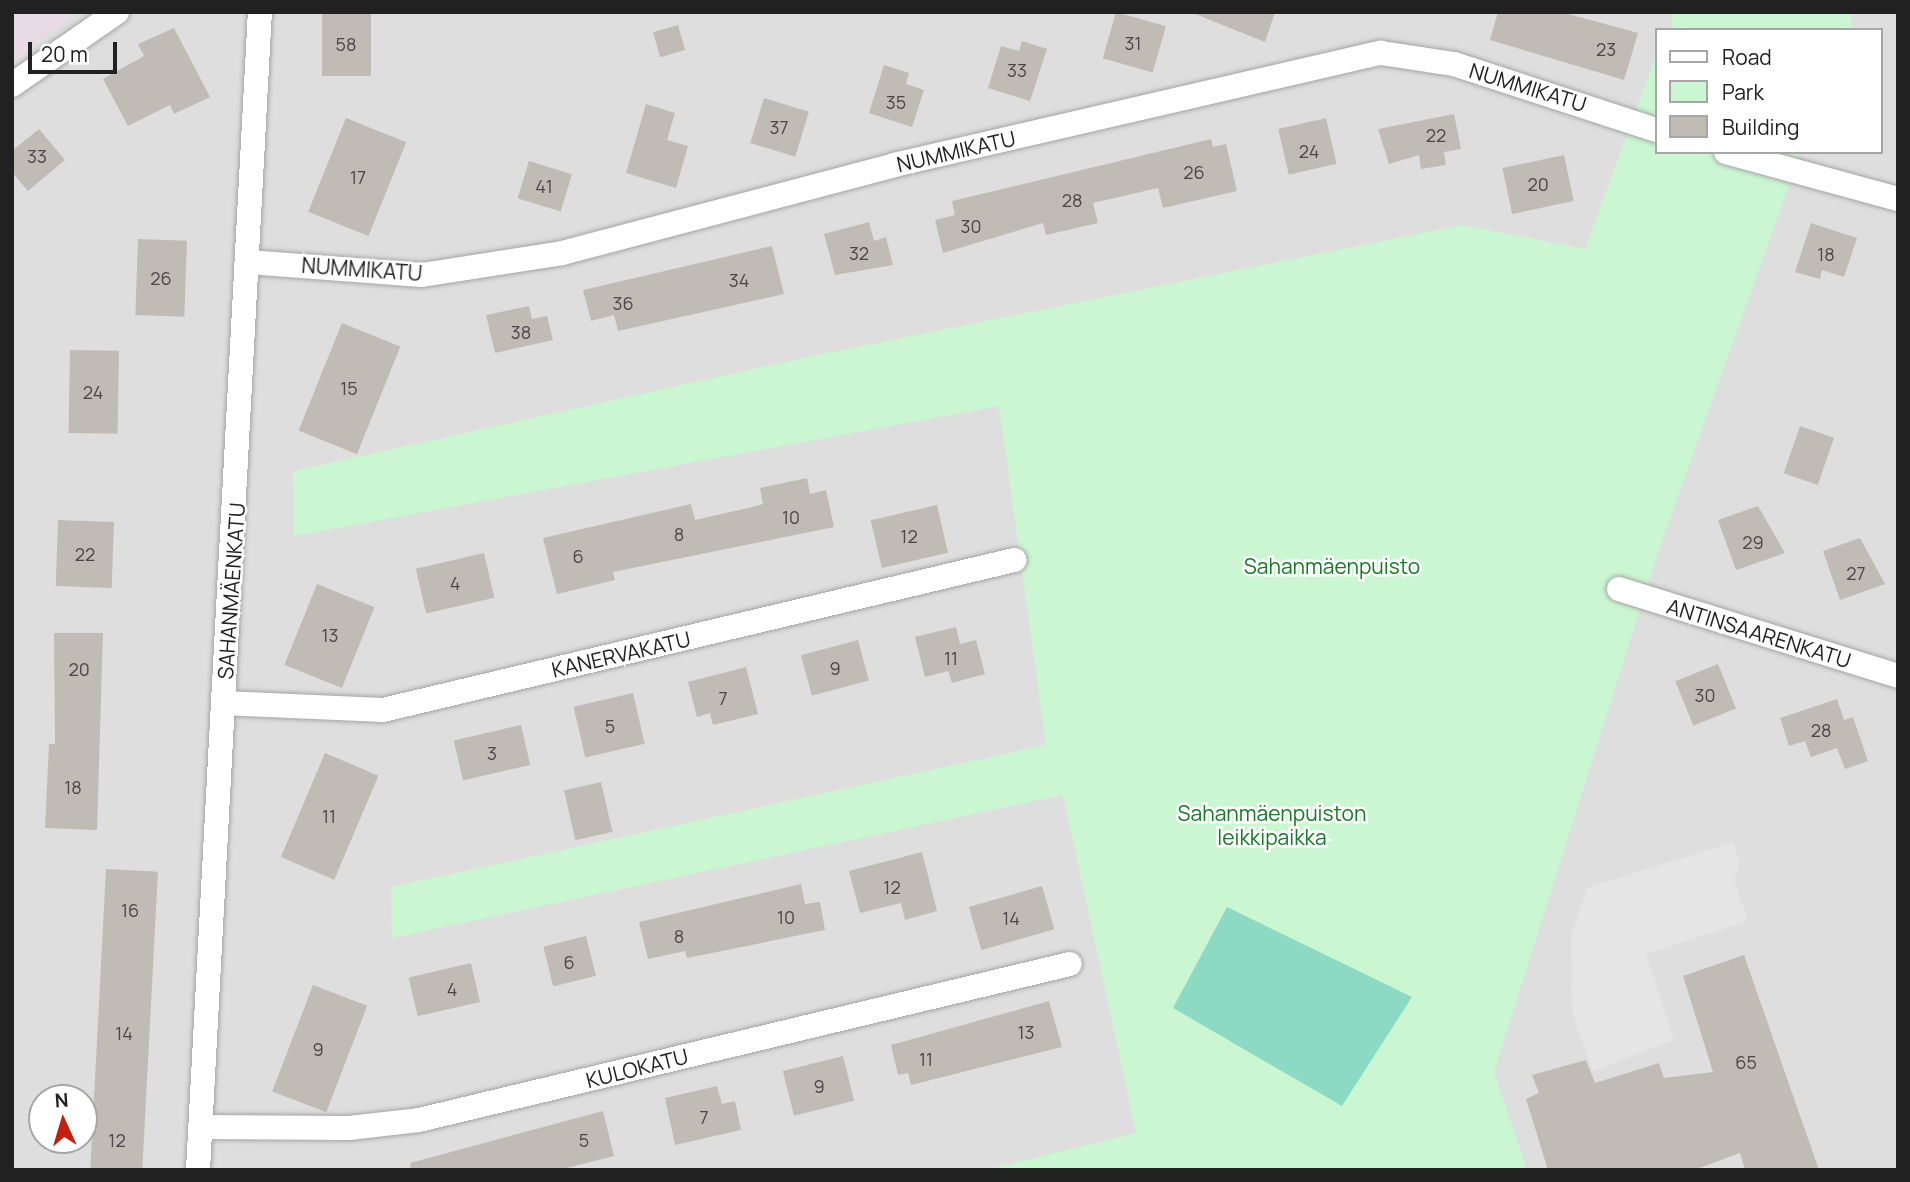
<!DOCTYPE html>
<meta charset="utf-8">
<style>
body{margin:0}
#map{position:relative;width:1910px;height:1182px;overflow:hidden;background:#f1efe8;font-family:Manrope,sans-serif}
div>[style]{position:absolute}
.residential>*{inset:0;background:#dfdede}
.industrial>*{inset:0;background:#e9dbe5}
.park>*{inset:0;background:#caf6d1;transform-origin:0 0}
.pitch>*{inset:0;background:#8cdac3}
.parking>*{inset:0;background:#e5e5e5}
.building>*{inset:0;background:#c1bbb5;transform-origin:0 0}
.roads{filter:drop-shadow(0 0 2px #a5a5a5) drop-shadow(0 0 2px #a5a5a5)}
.street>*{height:24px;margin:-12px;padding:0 12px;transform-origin:12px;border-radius:12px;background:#fff}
span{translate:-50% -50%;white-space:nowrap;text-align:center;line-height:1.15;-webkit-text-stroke:5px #fff;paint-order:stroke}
.number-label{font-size:18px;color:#494846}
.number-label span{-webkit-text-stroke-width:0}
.street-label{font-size:21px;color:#212121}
.park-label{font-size:21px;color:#147a26}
.frame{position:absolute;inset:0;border:14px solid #212121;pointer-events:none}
.legend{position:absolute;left:1655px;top:28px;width:228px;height:126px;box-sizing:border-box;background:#fff;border:2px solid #a6a6a6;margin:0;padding:9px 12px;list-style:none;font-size:21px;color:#212121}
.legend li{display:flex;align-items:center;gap:14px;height:35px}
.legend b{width:35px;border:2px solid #a6a6a6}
.north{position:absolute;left:28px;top:1084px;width:70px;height:70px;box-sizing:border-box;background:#fff;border:2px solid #a6a6a6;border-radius:50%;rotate:356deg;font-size:19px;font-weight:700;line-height:28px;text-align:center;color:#212121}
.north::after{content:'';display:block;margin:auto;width:24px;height:32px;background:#c41f0e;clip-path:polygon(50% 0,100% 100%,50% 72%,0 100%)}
.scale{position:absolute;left:28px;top:42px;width:89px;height:32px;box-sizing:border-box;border:4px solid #212121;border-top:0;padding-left:9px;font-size:21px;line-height:24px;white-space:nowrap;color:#212121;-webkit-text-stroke:5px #fff;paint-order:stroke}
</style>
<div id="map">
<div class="residential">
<div style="clip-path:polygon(evenodd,76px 12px,1898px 12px,1898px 1170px,12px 1170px,12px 63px,76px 12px,1656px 30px,1880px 30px,1880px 152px,1656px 152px,1656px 30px,76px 12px,42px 1098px,84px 1098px,84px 1140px,42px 1140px,42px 1098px)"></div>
</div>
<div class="industrial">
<div style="clip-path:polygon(12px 12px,76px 12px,12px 63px)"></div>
</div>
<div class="park">
<div style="left:1672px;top:12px;width:179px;height:19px"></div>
<div style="clip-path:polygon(1656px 55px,1656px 152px,1801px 152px,1658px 552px,1494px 1072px,1527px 1170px,984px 1170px,1136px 1133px,1063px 795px,392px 938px,391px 887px,1046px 745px,999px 406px,294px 536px,293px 471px,813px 356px,1462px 225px,1585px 249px)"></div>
</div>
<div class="pitch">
<div style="clip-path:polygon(1227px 907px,1412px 997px,1342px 1106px,1173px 1008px)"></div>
</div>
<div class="parking">
<div style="clip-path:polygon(1733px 842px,1740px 863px,1734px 880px,1748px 921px,1646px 954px,1674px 1040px,1593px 1071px,1572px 1013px,1571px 937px,1587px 888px)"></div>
</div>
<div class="building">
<div style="left:322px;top:12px;width:49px;height:64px"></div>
<div style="left:1116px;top:12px;width:52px;height:48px;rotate:16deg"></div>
<div style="clip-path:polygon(1190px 12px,1275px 12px,1265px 42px)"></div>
<div style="clip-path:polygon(1498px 12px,1561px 12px,1638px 33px,1624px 80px,1490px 40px)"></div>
<div style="left:678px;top:25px;width:26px;height:26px;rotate:74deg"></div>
<div style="clip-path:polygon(174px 28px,210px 97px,174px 114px,170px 105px,128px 126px,103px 79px,144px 56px,138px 44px)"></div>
<div style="clip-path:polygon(1022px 41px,1047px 49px,1030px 101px,988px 88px,1001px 46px,1019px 51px)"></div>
<div style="clip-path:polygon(884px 65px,909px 73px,906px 84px,924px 90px,912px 127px,869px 113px)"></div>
<div style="left:764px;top:98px;width:47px;height:47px;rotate:17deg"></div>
<div style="clip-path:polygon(646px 104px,675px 113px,667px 140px,688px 146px,676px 188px,626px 173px)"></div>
<div style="clip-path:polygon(1454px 114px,1461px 149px,1444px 152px,1446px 165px,1421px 169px,1419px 155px,1389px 164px,1378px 129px)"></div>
<div style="left:346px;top:118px;width:65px;height:101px;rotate:22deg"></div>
<div style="left:1326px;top:118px;width:47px;height:49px;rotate:77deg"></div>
<div style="clip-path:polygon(39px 129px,65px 160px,28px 191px,12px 172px,12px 151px)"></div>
<div style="clip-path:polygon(1211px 139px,1213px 147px,1226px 144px,1237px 191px,1163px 208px,1158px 188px,1093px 203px,1098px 223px,1046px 235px,1043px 223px,943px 253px,935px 220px,955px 215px,952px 201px)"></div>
<div style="left:1564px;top:155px;width:47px;height:63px;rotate:78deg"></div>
<div style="left:529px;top:161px;width:45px;height:39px;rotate:17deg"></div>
<div style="clip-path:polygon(869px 222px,874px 241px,886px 237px,893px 265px,835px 275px,824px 234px)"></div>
<div style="clip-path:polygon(1811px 223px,1857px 238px,1844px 277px,1822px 270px,1820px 279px,1795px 272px)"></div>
<div style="left:138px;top:239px;width:49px;height:76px;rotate:2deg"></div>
<div style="clip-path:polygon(772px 246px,784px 294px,618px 331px,614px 315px,591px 321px,583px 290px)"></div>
<div style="clip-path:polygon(529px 306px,532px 319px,547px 316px,553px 340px,495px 353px,486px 315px)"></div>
<div style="left:342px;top:323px;width:63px;height:116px;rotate:22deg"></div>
<div style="left:70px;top:350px;width:49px;height:83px;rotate:1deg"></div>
<div style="left:1800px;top:426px;width:36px;height:50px;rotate:19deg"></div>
<div style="clip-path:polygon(807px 478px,810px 494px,826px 490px,834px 527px,613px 572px,615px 580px,557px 594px,543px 538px,691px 504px,695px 520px,748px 508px,763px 504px,760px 488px)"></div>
<div style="left:937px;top:505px;width:49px;height:68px;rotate:77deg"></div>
<div style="clip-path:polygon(1758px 506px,1785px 553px,1736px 570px,1718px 520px)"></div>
<div style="left:58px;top:520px;width:56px;height:66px;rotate:2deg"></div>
<div style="clip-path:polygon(1860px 538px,1885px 584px,1840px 600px,1823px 551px)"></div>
<div style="left:484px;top:553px;width:46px;height:70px;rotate:77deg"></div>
<div style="left:317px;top:584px;width:62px;height:87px;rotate:22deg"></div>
<div style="clip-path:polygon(956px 627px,960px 644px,976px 640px,985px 674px,952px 683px,948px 671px,925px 677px,915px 637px)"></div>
<div style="clip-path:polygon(54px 633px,103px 633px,97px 830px,45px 828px,49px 744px,55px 744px)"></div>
<div style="left:858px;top:640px;width:42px;height:59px;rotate:75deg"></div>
<div style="left:1718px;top:664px;width:48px;height:46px;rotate:68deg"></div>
<div style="clip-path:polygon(746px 667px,758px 714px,713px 725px,710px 713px,697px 717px,688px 682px)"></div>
<div style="left:633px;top:693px;width:52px;height:61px;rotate:77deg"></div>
<div style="clip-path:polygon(1837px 699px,1844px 720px,1853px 717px,1868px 761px,1845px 769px,1837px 748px,1811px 757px,1805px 741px,1789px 746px,1780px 718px)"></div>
<div style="left:521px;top:725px;width:41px;height:69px;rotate:77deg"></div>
<div style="left:325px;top:753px;width:58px;height:113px;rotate:23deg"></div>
<div style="left:601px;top:782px;width:51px;height:38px;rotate:77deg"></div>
<div style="clip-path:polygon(922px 852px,937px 911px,905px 920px,901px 903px,860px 913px,849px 871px)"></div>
<div style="left:106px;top:869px;width:52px;height:302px;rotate:3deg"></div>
<div style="clip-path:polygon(801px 884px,805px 904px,820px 902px,825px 930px,687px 958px,685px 951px,648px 959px,639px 922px)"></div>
<div style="left:1042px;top:886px;width:45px;height:76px;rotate:74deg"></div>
<div style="left:586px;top:936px;width:41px;height:44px;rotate:76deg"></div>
<div style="clip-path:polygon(1744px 955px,1819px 1170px,1745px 1170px,1740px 1153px,1694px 1170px,1548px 1170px,1526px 1099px,1539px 1093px,1532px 1075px,1586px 1060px,1595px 1083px,1659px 1063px,1664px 1078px,1713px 1072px,1683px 976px)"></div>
<div style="left:471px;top:963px;width:40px;height:64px;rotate:77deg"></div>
<div style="left:313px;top:985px;width:58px;height:114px;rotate:21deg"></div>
<div style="clip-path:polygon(1049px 1001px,1062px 1047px,911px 1085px,908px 1073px,898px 1075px,891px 1045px)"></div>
<div style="left:843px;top:1056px;width:46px;height:62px;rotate:76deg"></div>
<div style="clip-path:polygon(717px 1086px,722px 1104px,735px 1101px,741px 1130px,675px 1145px,665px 1098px)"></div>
<div style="clip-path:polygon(603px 1111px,614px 1156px,559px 1170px,411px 1170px,410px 1163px)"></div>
</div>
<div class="roads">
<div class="street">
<div style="left:12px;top:85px;width:128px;rotate:-34.8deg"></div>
<div style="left:1726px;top:152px;width:178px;rotate:15.3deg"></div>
<div style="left:248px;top:262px;width:174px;rotate:4.3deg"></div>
<div style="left:422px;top:275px;width:142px;rotate:-8.9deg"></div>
<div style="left:562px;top:253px;width:343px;rotate:-14.8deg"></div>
<div style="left:894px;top:165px;width:500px;rotate:-13deg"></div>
<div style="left:1381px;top:53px;width:74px;rotate:8.6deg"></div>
<div style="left:1454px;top:64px;width:213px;rotate:18.1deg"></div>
<div style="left:1619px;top:589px;width:292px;rotate:17.3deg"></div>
<div style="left:223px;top:703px;width:160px;rotate:2.5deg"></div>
<div style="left:383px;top:710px;width:649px;rotate:-13.37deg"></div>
<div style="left:200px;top:1127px;width:149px;rotate:0.4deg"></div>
<div style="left:349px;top:1128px;width:70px;rotate:-6.5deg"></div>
<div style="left:419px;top:1120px;width:669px;rotate:-13.48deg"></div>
<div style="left:198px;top:1170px;width:1160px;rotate:-86.94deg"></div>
</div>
</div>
<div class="number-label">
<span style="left:1133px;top:43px">31</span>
<span style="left:346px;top:44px">58</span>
<span style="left:1606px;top:49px">23</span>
<span style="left:1017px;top:70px">33</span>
<span style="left:896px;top:102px">35</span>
<span style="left:779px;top:127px">37</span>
<span style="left:1436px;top:135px">22</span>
<span style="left:1309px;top:151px">24</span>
<span style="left:37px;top:156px">33</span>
<span style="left:1194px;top:172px">26</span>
<span style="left:358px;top:177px">17</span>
<span style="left:1538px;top:184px">20</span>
<span style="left:544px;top:186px">41</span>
<span style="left:1072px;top:200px">28</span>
<span style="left:971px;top:226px">30</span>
<span style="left:859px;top:253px">32</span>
<span style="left:1826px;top:254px">18</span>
<span style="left:161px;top:278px">26</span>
<span style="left:739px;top:280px">34</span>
<span style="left:623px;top:303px">36</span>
<span style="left:521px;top:332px">38</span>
<span style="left:349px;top:388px">15</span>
<span style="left:93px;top:392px">24</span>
<span style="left:791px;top:517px">10</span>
<span style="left:679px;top:534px">8</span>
<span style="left:909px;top:536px">12</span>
<span style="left:1753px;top:542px">29</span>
<span style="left:85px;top:554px">22</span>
<span style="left:578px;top:556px">6</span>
<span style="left:1856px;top:573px">27</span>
<span style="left:455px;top:583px">4</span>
<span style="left:330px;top:635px">13</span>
<span style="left:951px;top:658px">11</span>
<span style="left:835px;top:668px">9</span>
<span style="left:79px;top:669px">20</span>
<span style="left:1705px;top:695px">30</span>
<span style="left:723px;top:698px">7</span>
<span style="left:610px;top:726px">5</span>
<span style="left:1821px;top:730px">28</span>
<span style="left:492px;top:753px">3</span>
<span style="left:73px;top:787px">18</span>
<span style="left:329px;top:816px">11</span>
<span style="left:892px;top:887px">12</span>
<span style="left:130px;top:910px">16</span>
<span style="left:786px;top:917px">10</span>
<span style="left:1011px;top:918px">14</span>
<span style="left:679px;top:936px">8</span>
<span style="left:569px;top:962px">6</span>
<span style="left:452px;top:989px">4</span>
<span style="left:1026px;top:1032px">13</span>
<span style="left:124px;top:1033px">14</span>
<span style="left:318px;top:1049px">9</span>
<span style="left:926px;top:1059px">11</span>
<span style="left:1746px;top:1062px">65</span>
<span style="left:819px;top:1086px">9</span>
<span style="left:704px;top:1117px">7</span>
<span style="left:117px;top:1140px">12</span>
<span style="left:584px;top:1140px">5</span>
</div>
<div class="street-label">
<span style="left:1528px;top:87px;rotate:17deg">NUMMIKATU</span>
<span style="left:956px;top:151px;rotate:-13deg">NUMMIKATU</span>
<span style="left:362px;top:269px;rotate:4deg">NUMMIKATU</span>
<span style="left:231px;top:591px;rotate:-86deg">SAHANMÄENKATU</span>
<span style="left:1759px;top:633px;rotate:17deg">ANTINSAARENKATU</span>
<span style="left:621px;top:654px;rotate:-13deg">KANERVAKATU</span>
<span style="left:637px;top:1068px;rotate:-14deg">KULOKATU</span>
</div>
<div class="park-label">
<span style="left:1332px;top:566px">Sahanmäenpuisto</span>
<span style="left:1272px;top:825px">Sahanmäenpuiston<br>leikkipaikka</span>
</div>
<div class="frame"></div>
<ul class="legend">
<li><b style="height:9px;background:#fff"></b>Road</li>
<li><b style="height:19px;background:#caf6d1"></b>Park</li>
<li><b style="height:19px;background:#c1bbb5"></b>Building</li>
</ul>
<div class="north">N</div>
<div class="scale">20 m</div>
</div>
